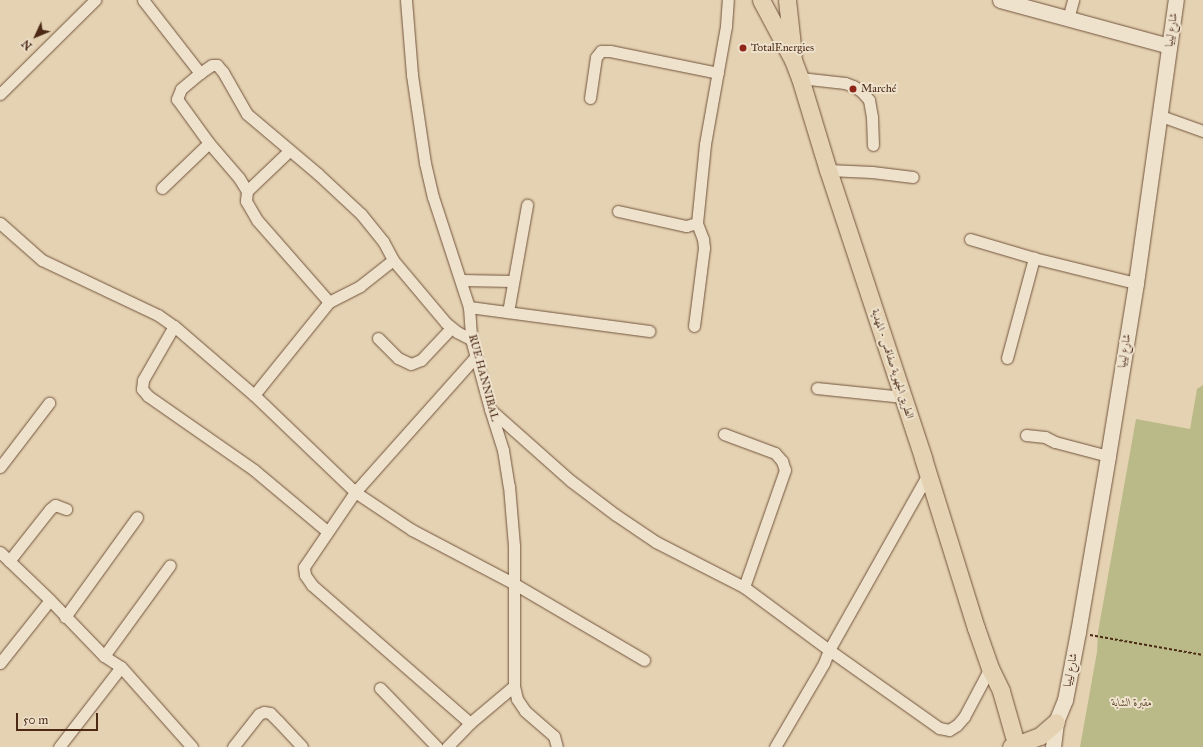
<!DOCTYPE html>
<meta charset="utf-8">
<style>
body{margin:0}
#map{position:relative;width:1203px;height:747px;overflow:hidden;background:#e5d2b2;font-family:"IM FELL Great Primer",Amiri,serif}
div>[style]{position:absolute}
.green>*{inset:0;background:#baba88}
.path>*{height:2px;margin-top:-1px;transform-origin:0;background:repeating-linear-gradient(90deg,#4b2915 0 3px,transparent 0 5px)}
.roads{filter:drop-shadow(0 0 1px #72533c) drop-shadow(0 0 1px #72533c)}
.street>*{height:11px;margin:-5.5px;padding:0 5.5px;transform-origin:5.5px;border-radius:5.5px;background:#eee2cd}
.secondary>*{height:15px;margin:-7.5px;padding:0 7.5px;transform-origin:7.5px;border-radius:7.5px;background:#eee2cd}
.primary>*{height:17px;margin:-8.5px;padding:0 8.5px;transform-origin:8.5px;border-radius:8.5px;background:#e5d2b2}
.dots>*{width:11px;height:11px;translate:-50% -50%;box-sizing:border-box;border:2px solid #eee2cd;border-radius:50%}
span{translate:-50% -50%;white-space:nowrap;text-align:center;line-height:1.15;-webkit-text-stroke:4px #eee2cd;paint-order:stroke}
.street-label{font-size:11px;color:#4b2915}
.poi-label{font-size:11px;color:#4b2915}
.left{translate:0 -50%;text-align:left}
.park-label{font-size:11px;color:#61462c;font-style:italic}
.north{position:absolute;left:16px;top:16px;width:40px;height:40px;-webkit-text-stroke:3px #eee2cd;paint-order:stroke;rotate:226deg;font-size:11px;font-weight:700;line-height:16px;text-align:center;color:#4b2915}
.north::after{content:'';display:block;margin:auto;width:14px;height:18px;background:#4b2915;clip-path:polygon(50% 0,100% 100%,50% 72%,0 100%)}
.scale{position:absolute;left:16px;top:713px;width:82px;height:18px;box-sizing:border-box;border:2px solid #4b2915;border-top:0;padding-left:5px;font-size:12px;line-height:14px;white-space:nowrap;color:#4b2915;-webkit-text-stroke:3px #eee2cd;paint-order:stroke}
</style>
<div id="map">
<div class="green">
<div style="clip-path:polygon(1203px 385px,1203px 747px,1080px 747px,1097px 652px,1098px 632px,1136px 419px,1190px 429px,1197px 389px)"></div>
</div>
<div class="path">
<div style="left:1090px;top:635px;width:115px;rotate:10deg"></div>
</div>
<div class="roads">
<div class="street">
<div style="left:143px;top:0;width:93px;rotate:52deg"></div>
<div style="left:200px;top:73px;width:14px;rotate:-34deg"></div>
<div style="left:212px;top:65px;width:5px"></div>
<div style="left:217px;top:65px;width:9px;rotate:49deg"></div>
<div style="left:223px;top:72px;width:48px;rotate:60.3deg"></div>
<div style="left:247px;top:114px;width:93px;rotate:40.2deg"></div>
<div style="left:318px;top:174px;width:59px;rotate:42.9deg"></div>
<div style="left:361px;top:214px;width:35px;rotate:51deg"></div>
<div style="left:383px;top:241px;width:21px;rotate:62deg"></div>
<div style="left:393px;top:260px;width:82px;rotate:49.9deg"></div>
<div style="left:446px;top:323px;width:14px;rotate:39deg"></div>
<div style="left:457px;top:332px;width:16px;rotate:27deg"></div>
<div style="left:406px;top:0;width:75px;rotate:85.4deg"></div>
<div style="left:412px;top:75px;width:89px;rotate:81.6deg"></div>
<div style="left:425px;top:163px;width:35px;rotate:77deg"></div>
<div style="left:433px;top:197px;width:116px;rotate:71.9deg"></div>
<div style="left:469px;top:307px;width:32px;rotate:86deg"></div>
<div style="left:471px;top:339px;width:73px;rotate:74.8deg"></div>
<div style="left:490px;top:409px;width:43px;rotate:72.4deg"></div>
<div style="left:503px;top:450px;width:36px;rotate:81deg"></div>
<div style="left:509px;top:486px;width:60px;rotate:85.2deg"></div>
<div style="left:514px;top:546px;width:140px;rotate:90deg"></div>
<div style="left:514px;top:686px;width:13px;rotate:77deg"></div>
<div style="left:517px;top:699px;width:14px;rotate:56deg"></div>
<div style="left:525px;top:711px;width:38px;rotate:41deg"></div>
<div style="left:554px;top:736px;width:11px;rotate:75deg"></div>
<div style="left:1068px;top:19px;width:20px;rotate:-75deg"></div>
<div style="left:200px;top:73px;width:25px;rotate:140deg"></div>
<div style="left:181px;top:89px;width:11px;rotate:112deg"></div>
<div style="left:177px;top:99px;width:54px;rotate:54deg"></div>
<div style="left:209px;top:143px;width:46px;rotate:49.4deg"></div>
<div style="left:239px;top:178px;width:15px;rotate:58deg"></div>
<div style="left:247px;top:191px;width:10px;rotate:96deg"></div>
<div style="left:246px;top:201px;width:22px;rotate:60deg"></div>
<div style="left:257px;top:220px;width:109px;rotate:48.7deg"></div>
<div style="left:800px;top:78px;width:45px;rotate:6.3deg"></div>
<div style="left:845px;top:83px;width:9px;rotate:21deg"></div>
<div style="left:853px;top:86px;width:9px;rotate:32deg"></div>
<div style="left:861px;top:91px;width:12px;rotate:48deg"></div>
<div style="left:869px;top:100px;width:17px;rotate:80deg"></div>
<div style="left:872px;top:117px;width:28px;rotate:88deg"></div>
<div style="left:0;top:94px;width:134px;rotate:-44.7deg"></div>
<div style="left:590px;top:98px;width:41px;rotate:-81.7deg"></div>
<div style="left:596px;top:57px;width:8px;rotate:-50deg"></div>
<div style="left:601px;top:51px;width:9px"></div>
<div style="left:610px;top:51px;width:110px;rotate:11.5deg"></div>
<div style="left:1161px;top:116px;width:45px;rotate:19.7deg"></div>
<div style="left:828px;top:170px;width:44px;rotate:2.6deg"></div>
<div style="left:872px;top:172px;width:41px;rotate:7deg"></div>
<div style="left:162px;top:188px;width:65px;rotate:-43.8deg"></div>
<div style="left:247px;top:191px;width:59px;rotate:-43.6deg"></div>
<div style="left:618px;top:211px;width:70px;rotate:12.4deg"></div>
<div style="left:686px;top:226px;width:11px;rotate:-15deg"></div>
<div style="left:0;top:223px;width:56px;rotate:41.4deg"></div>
<div style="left:42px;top:260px;width:128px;rotate:25.4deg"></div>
<div style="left:158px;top:315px;width:19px;rotate:35deg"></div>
<div style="left:174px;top:326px;width:106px;rotate:40.8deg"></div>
<div style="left:254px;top:395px;width:140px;rotate:43.8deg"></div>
<div style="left:355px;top:492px;width:69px;rotate:33.7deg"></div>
<div style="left:412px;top:530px;width:114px;rotate:27.7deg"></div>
<div style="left:513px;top:583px;width:152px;rotate:30.4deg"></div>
<div style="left:970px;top:239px;width:67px;rotate:16.5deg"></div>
<div style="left:1034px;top:258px;width:105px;rotate:13.8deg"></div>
<div style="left:461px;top:280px;width:52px;rotate:1.1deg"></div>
<div style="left:469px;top:307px;width:182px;rotate:7.6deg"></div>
<div style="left:508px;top:312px;width:109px;rotate:-79.9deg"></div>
<div style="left:174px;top:326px;width:62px;rotate:119.9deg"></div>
<div style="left:143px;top:380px;width:9px;rotate:96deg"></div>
<div style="left:142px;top:389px;width:9px;rotate:49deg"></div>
<div style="left:148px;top:396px;width:129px;rotate:34.9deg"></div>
<div style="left:254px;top:470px;width:95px;rotate:39.9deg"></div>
<div style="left:694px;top:326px;width:79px;rotate:-82.7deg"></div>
<div style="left:704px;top:248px;width:9px;rotate:-96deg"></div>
<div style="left:703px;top:239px;width:17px;rotate:-111deg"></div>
<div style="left:697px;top:223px;width:79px;rotate:-84.2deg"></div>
<div style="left:705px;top:144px;width:120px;rotate:-79.9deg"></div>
<div style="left:726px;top:26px;width:26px;rotate:-86deg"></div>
<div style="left:378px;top:338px;width:28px;rotate:45deg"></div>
<div style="left:398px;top:358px;width:14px;rotate:25deg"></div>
<div style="left:411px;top:364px;width:11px;rotate:-22deg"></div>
<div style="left:421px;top:360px;width:44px;rotate:-46.8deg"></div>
<div style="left:1007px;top:358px;width:104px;rotate:-74.9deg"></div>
<div style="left:817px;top:388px;width:86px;rotate:6deg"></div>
<div style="left:254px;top:395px;width:119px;rotate:-51.1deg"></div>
<div style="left:329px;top:302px;width:35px;rotate:-27deg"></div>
<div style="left:360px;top:286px;width:42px;rotate:-38.2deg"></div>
<div style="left:491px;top:410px;width:107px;rotate:41.6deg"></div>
<div style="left:571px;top:481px;width:56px;rotate:37.1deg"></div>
<div style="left:616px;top:515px;width:48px;rotate:34deg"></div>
<div style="left:656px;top:542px;width:99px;rotate:27.1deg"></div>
<div style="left:744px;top:587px;width:106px;rotate:36.5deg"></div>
<div style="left:829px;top:650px;width:202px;rotate:-60.6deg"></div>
<div style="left:724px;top:434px;width:54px;rotate:20.4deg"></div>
<div style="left:775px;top:453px;width:11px;rotate:49deg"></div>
<div style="left:782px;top:461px;width:9px;rotate:72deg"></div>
<div style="left:785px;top:470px;width:124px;rotate:109.3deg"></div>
<div style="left:1026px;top:435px;width:19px;rotate:6deg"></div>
<div style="left:1045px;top:437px;width:11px;rotate:27deg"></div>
<div style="left:1055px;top:442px;width:55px;rotate:14.8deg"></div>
<div style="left:0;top:467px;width:81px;rotate:-52.6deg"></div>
<div style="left:0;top:552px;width:69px;rotate:43.8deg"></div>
<div style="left:50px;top:600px;width:78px;rotate:46deg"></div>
<div style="left:104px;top:656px;width:20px;rotate:33deg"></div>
<div style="left:121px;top:667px;width:107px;rotate:48.4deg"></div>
<div style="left:9px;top:561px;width:66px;rotate:-51.7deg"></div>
<div style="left:50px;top:509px;width:6px;rotate:-39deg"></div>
<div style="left:55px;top:505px;width:12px;rotate:20deg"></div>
<div style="left:65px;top:617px;width:123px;rotate:-54.2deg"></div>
<div style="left:104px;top:656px;width:112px;rotate:-54deg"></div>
<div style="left:0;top:663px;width:80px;rotate:-51.6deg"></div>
<div style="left:380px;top:688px;width:82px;rotate:46deg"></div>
<div style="left:470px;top:723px;width:210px;rotate:-138.9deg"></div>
<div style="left:312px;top:585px;width:12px;rotate:-125deg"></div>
<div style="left:305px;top:575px;width:8px;rotate:-97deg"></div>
<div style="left:304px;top:567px;width:91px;rotate:-55.8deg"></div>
<div style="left:355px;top:492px;width:182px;rotate:-48.3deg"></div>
<div style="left:59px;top:747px;width:101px;rotate:-52.2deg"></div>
<div style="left:233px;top:747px;width:42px;rotate:-51.8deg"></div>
<div style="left:259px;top:714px;width:5px;rotate:-22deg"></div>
<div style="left:264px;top:712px;width:6px;rotate:9deg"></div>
<div style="left:270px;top:713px;width:11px;rotate:45deg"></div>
<div style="left:278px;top:721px;width:35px;rotate:47deg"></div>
<div style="left:447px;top:747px;width:33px;rotate:-46deg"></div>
<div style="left:470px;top:723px;width:57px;rotate:-40.1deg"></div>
<div style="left:775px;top:747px;width:97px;rotate:-59.7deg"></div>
<div style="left:824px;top:663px;width:14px;rotate:-69deg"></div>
<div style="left:829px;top:650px;width:135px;rotate:35.3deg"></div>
<div style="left:939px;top:728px;width:10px;rotate:11deg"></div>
<div style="left:949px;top:730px;width:9px;rotate:-32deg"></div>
<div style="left:957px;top:725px;width:11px;rotate:-49deg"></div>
<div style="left:964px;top:717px;width:55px;rotate:-62deg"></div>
</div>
<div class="secondary">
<div style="left:1000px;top:0;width:175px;rotate:15.2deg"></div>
<div style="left:1053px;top:747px;width:25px;rotate:-83deg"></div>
<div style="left:1056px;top:722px;width:24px;rotate:-68deg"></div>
<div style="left:1065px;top:700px;width:69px;rotate:-79.2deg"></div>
<div style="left:1078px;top:632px;width:179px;rotate:-80.3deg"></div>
<div style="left:1108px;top:456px;width:175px;rotate:-80.8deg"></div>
<div style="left:1136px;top:283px;width:286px;rotate:-82deg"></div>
</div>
<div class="primary">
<div style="left:761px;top:0;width:68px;rotate:61.9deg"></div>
<div style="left:793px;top:60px;width:19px;rotate:69deg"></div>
<div style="left:800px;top:78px;width:96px;rotate:73.1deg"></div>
<div style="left:828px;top:170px;width:303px;rotate:71.7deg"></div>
<div style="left:923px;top:458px;width:178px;rotate:72.7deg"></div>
<div style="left:976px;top:628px;width:42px;rotate:70.7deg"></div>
<div style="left:990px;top:668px;width:25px;rotate:64deg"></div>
<div style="left:1001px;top:691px;width:58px;rotate:74.1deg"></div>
<div style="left:787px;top:0;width:54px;rotate:83.7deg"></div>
<div style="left:1011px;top:747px;width:31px;rotate:-21deg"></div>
<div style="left:1040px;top:736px;width:21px;rotate:-41deg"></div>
</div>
</div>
<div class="dots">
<div style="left:743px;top:48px;background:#8f2418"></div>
<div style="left:853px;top:89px;background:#8f2418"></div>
</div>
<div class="street-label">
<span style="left:1172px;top:30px;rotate:-82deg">شارع ليبيا</span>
<span style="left:1125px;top:351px;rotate:-81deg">شارع ليبيا</span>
<span style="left:892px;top:364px;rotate:72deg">الطريق الجهوية صفاقس - المهدية</span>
<span style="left:483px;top:378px;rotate:75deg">RUE HANNIBAL</span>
<span style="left:1071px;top:670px;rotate:-79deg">شارع ليبيا</span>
</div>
<div class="poi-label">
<span class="left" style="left:751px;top:48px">TotalEnergies</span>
<span class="left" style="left:861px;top:89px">Marché</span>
</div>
<div class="park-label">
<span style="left:1132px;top:703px">مقبرة الشابة</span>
</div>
<div class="north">N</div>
<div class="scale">50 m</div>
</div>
